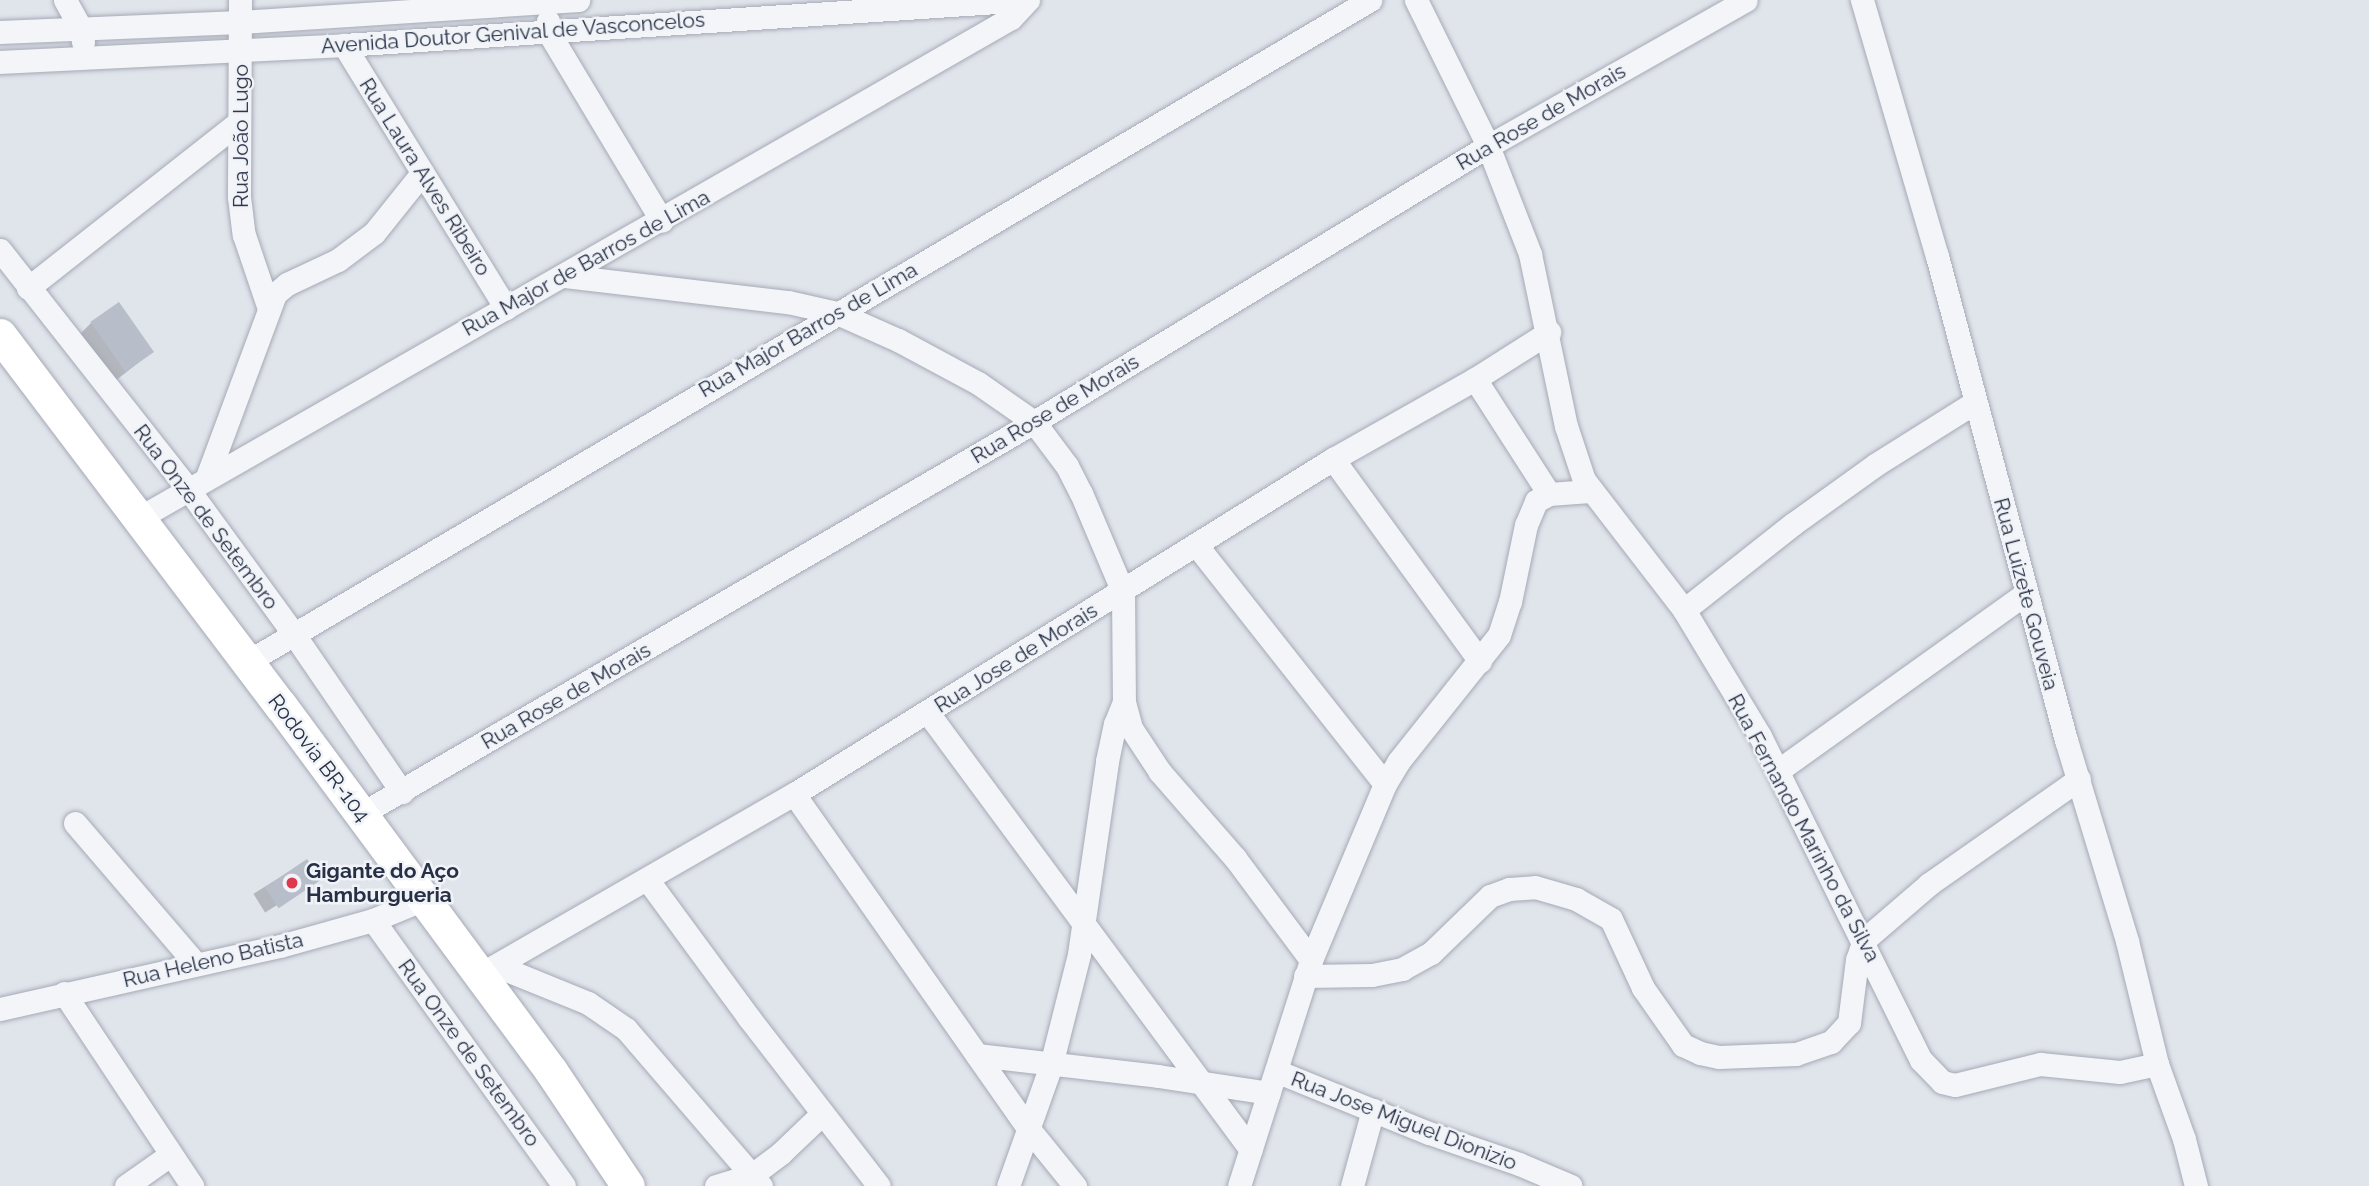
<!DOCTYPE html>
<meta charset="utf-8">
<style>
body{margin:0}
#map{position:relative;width:2369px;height:1186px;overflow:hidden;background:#e0e4eb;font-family:Raleway,sans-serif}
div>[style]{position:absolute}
.shadow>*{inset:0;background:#0003;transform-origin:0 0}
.building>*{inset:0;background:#b7bdc9;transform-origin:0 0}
.roads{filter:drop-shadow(0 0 2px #a5aab6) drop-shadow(0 0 2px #a5aab6)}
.minor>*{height:23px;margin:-11.5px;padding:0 11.5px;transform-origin:11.5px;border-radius:11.5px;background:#f3f5f8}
.highway>*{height:33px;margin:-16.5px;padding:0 16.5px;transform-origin:16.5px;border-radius:16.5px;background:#fff}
.dots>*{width:19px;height:19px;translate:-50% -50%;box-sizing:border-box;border:4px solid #f0f3f8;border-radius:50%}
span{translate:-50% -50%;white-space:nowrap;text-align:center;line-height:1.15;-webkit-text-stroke:5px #f0f3f8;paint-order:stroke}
.street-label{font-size:21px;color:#273044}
.poi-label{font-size:21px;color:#273044;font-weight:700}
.left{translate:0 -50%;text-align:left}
</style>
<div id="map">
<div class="shadow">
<div style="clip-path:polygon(91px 323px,152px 352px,110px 385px,77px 337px)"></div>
<div style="left:306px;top:861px;width:22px;height:62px;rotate:58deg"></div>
</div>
<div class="building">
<div style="left:119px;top:302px;width:61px;height:35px;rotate:55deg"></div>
<div style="left:307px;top:859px;width:25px;height:51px;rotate:56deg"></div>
</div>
<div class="roads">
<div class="minor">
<div style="left:65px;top:0;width:33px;rotate:61deg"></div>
<div style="left:81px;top:29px;width:13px;rotate:81deg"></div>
<div style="left:240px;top:0;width:197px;rotate:90.3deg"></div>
<div style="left:239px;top:197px;width:38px;rotate:83deg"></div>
<div style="left:244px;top:235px;width:78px;rotate:71.3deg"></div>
<div style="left:1416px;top:0;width:163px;rotate:63.7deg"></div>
<div style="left:1488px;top:146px;width:116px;rotate:68.7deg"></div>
<div style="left:1530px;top:254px;width:176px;rotate:78.2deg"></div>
<div style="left:1566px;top:426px;width:57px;rotate:71.6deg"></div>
<div style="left:1584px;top:480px;width:164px;rotate:52.4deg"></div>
<div style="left:1684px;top:610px;width:147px;rotate:58.9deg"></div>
<div style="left:1760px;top:736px;width:362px;rotate:63.6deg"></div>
<div style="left:1921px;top:1060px;width:30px;rotate:46deg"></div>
<div style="left:1942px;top:1082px;width:13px;rotate:13deg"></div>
<div style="left:1955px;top:1085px;width:88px;rotate:-13.9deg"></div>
<div style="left:2040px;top:1064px;width:80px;rotate:5.7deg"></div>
<div style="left:2120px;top:1072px;width:38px;rotate:-12deg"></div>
<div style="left:1862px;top:0;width:267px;rotate:73.7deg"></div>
<div style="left:1937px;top:256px;width:501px;rotate:75.08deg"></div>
<div style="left:2066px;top:740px;width:210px;rotate:73.1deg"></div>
<div style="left:2127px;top:941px;width:127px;rotate:76.3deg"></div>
<div style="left:2157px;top:1064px;width:80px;rotate:70.2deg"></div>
<div style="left:2184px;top:1139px;width:49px;rotate:75.7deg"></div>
<div style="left:548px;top:21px;width:12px;rotate:85deg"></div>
<div style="left:549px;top:33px;width:219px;rotate:59deg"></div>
<div style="left:0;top:32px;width:240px;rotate:-2.4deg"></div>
<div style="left:240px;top:22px;width:339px;rotate:-3.7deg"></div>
<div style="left:344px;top:45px;width:309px;rotate:58.4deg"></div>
<div style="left:0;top:62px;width:344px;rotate:-2.8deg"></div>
<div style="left:344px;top:45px;width:684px;rotate:-3.77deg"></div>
<div style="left:0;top:250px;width:304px;rotate:51.8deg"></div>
<div style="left:188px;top:489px;width:178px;rotate:53.9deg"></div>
<div style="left:293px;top:633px;width:193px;rotate:55.6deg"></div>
<div style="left:565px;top:276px;width:225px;rotate:6.7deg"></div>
<div style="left:788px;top:302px;width:50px;rotate:12.7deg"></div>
<div style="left:837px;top:313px;width:67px;rotate:23.9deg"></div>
<div style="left:898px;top:340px;width:91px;rotate:28.3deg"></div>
<div style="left:978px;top:383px;width:68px;rotate:34.9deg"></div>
<div style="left:1034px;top:422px;width:55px;rotate:53.1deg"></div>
<div style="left:1067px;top:466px;width:30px;rotate:63deg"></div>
<div style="left:1081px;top:493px;width:108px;rotate:67deg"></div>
<div style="left:1123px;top:592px;width:110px;rotate:89.5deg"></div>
<div style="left:1124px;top:702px;width:27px;rotate:75deg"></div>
<div style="left:1131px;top:728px;width:53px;rotate:56.6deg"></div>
<div style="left:1160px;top:772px;width:114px;rotate:48.9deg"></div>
<div style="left:1235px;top:858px;width:127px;rotate:53.3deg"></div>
<div style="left:28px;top:288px;width:268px;rotate:-38.2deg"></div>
<div style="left:1475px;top:379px;width:137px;rotate:57.2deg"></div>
<div style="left:1333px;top:459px;width:250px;rotate:54deg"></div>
<div style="left:207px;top:477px;width:195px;rotate:-69.6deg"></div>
<div style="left:275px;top:294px;width:16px;rotate:-40deg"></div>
<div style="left:287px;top:284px;width:56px;rotate:-25.2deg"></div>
<div style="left:338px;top:260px;width:45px;rotate:-36.9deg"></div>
<div style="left:374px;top:233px;width:77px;rotate:-51.3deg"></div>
<div style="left:139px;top:518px;width:1005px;rotate:-29.83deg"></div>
<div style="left:1011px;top:18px;width:25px;rotate:-47deg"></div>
<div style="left:1197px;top:546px;width:303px;rotate:51.7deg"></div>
<div style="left:1684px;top:610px;width:139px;rotate:-38.3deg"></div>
<div style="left:1793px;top:524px;width:101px;rotate:-35.7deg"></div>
<div style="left:1875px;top:465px;width:117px;rotate:-32.1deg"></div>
<div style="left:247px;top:662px;width:1304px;rotate:-30.52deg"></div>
<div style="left:928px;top:713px;width:543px;rotate:53.53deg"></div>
<div style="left:1779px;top:770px;width:302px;rotate:-35.6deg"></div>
<div style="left:794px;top:794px;width:408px;rotate:55deg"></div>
<div style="left:1028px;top:1128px;width:75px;rotate:51deg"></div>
<div style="left:361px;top:814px;width:779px;rotate:-30.22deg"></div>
<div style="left:1034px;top:422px;width:531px;rotate:-31.3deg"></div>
<div style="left:1488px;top:146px;width:296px;rotate:-29.5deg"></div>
<div style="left:75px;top:823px;width:186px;rotate:49.4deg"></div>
<div style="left:647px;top:879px;width:172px;rotate:53.7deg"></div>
<div style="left:749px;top:1018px;width:212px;rotate:52.3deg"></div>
<div style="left:373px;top:920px;width:327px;rotate:54.3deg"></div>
<div style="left:497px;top:966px;width:98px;rotate:22.1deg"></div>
<div style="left:588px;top:1003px;width:46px;rotate:34.4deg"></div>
<div style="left:626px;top:1029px;width:207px;rotate:49.3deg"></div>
<div style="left:479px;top:975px;width:363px;rotate:-29.9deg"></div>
<div style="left:794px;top:794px;width:635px;rotate:-31.86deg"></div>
<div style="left:1333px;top:459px;width:163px;rotate:-29.4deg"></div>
<div style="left:1475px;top:379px;width:88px;rotate:-32.4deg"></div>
<div style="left:1305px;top:976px;width:67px;rotate:-0.9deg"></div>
<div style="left:1372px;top:975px;width:31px;rotate:-11deg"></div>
<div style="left:1402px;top:969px;width:33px;rotate:-29deg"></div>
<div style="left:1431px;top:953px;width:82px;rotate:-44deg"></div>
<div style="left:1490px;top:896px;width:20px;rotate:-20deg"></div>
<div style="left:1509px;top:889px;width:26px;rotate:-4deg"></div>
<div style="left:1535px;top:887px;width:43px;rotate:16.3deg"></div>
<div style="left:1576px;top:899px;width:40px;rotate:29.7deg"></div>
<div style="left:1611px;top:919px;width:76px;rotate:65.1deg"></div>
<div style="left:1643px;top:988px;width:70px;rotate:54.9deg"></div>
<div style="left:1683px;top:1045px;width:19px;rotate:25deg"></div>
<div style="left:1700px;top:1053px;width:19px;rotate:12deg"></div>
<div style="left:1719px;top:1057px;width:77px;rotate:-2.2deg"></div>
<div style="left:1796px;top:1054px;width:37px;rotate:-19deg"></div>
<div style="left:1831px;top:1042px;width:26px;rotate:-47deg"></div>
<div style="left:1849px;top:1023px;width:64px;rotate:-82.8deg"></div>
<div style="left:1857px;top:960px;width:21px;rotate:-71deg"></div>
<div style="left:1864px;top:940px;width:86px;rotate:-40.7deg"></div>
<div style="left:1929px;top:884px;width:183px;rotate:-35deg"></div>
<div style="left:64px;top:993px;width:232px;rotate:56.4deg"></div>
<div style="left:0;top:1009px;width:287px;rotate:-12.7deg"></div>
<div style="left:280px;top:946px;width:97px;rotate:-15.6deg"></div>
<div style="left:373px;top:920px;width:53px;rotate:-22.2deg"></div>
<div style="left:977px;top:1055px;width:182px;rotate:6.6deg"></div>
<div style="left:1158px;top:1076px;width:112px;rotate:8.7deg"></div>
<div style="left:1276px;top:1071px;width:165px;rotate:22.1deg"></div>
<div style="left:1429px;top:1133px;width:95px;rotate:19deg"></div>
<div style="left:1519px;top:1164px;width:56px;rotate:22.9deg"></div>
<div style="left:126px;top:1186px;width:54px;rotate:-35.2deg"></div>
<div style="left:716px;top:1186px;width:38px;rotate:-17deg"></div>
<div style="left:752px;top:1175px;width:36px;rotate:-37deg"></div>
<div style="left:781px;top:1153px;width:57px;rotate:-43.6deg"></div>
<div style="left:1008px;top:1186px;width:128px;rotate:-70.4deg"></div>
<div style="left:1051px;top:1065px;width:114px;rotate:-75.8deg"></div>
<div style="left:1079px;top:954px;width:195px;rotate:-81.7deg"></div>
<div style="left:1107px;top:761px;width:38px;rotate:-78deg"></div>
<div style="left:1115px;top:724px;width:24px;rotate:-68deg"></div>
<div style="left:1239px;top:1186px;width:237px;rotate:-72.3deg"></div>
<div style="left:1311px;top:960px;width:191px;rotate:-67.2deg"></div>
<div style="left:1385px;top:784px;width:26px;rotate:-59deg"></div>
<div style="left:1398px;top:762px;width:162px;rotate:-51.5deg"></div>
<div style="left:1499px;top:635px;width:35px;rotate:-72deg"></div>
<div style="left:1510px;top:602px;width:79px;rotate:-78.3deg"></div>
<div style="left:1526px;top:525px;width:26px;rotate:-67deg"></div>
<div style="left:1536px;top:501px;width:15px;rotate:-28deg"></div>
<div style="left:1549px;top:494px;width:41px;rotate:-4.2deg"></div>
<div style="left:1352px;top:1186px;width:79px;rotate:-74.6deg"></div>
</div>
<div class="highway">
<div style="left:0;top:335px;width:465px;rotate:52.9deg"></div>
<div style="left:281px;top:706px;width:454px;rotate:53.5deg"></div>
<div style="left:551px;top:1071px;width:138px;rotate:56.2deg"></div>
</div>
</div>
<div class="dots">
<div style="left:292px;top:883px;background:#dd384b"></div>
</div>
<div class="street-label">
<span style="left:513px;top:33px;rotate:-4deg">Avenida Doutor Genival de Vasconcelos</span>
<span style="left:1541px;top:117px;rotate:-30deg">Rua Rose de Morais</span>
<span style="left:241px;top:136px;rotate:-90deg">Rua João Lugo</span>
<span style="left:425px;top:177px;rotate:58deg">Rua Laura Alves Ribeiro</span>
<span style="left:586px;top:263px;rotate:-29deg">Rua Major de Barros de Lima</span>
<span style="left:808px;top:330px;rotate:-30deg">Rua Major Barros de Lima</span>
<span style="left:1055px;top:409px;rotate:-31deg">Rua Rose de Morais</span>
<span style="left:206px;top:517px;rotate:53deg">Rua Onze de Setembro</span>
<span style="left:2026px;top:594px;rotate:75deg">Rua Luizete Gouveia</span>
<span style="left:1016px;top:658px;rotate:-32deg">Rua Jose de Morais</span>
<span style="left:566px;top:696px;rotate:-30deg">Rua Rose de Morais</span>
<span style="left:319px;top:758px;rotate:53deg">Rodovia BR-104</span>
<span style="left:1804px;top:828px;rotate:62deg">Rua Fernando Marinho da Silva</span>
<span style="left:213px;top:960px;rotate:-13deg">Rua Heleno Batista</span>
<span style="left:469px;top:1053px;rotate:54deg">Rua Onze de Setembro</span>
<span style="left:1404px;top:1121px;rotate:21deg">Rua Jose Miguel Dionizio</span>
</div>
<div class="poi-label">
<span class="left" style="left:306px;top:883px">Gigante do Aço<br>Hamburgueria</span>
</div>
</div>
